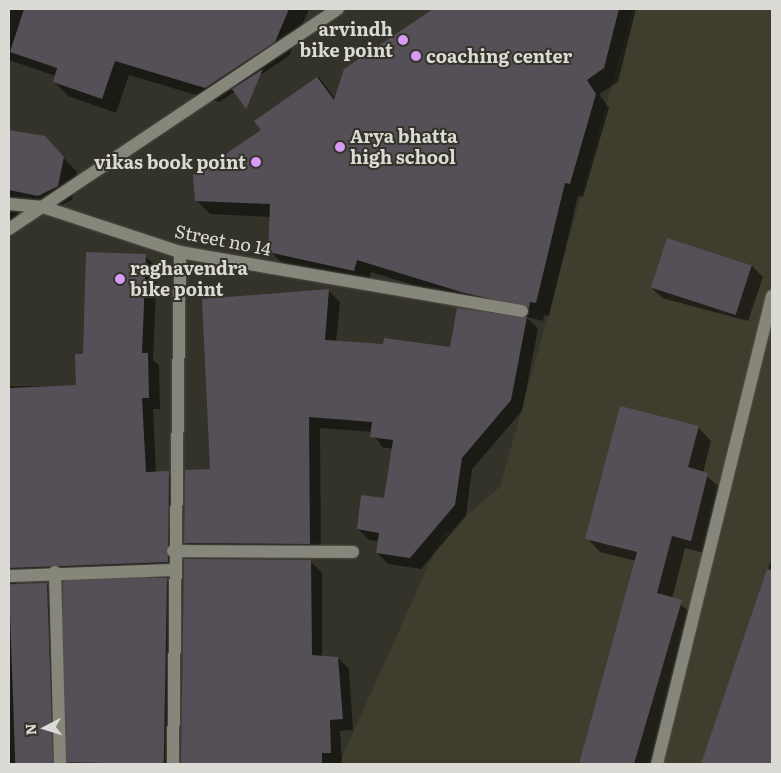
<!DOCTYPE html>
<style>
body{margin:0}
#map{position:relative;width:781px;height:773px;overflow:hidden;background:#343329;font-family:Literata,serif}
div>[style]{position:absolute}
.built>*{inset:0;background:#3f3d2d}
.shadow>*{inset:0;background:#0007}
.building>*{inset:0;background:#554f58;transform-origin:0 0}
.roads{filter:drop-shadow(0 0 1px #515048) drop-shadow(0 0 1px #515048)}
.minor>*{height:12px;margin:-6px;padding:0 6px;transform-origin:6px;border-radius:6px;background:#87867b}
.dots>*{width:14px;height:14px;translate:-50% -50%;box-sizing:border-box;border:2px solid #343329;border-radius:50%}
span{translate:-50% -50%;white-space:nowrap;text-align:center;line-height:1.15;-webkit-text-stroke:4px #343329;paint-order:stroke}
.poi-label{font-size:18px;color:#dbdad4;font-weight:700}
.right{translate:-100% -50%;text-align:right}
.left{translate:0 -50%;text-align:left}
.street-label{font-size:18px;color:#dbdad4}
.frame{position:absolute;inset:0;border:10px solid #dbdad4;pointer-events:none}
.north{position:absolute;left:20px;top:703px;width:50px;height:50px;-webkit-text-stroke:4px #343329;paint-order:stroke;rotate:265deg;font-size:14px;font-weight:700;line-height:20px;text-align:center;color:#dbdad4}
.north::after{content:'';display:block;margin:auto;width:18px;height:22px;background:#dbdad4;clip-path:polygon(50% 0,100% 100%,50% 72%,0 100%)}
</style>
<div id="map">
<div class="built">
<div style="clip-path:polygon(633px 9px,772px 9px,772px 764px,339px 764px,441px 537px,500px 487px)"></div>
</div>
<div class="shadow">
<div style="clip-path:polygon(9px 9px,309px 9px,289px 56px,219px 102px,129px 75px,116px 113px,68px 96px,54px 82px,56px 76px,9px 60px)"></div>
<div style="clip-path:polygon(440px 9px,636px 9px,618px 82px,599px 94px,609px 108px,583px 197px,578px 196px,549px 316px,544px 315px,543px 321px,526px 317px,538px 329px,522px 411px,472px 469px,466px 516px,421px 569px,388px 564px,377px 553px,379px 541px,369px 540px,358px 529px,385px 500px,393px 449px,382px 447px,372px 432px,320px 428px,321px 554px,196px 553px,185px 542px,211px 470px,329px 291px,340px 302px,336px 342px,451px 349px,517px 317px,371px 272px,368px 284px,284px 265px,270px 251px,271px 217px,210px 214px,196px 200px,262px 130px,256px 121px,319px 77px,335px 99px,345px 69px)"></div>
<div style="clip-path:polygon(9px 131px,45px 138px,77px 172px,72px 200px,53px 209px,19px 211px,9px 234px)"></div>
<div style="clip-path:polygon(145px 256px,157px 267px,153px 360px,159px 365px,160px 409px,153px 409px,156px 473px,168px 473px,180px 484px,179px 573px,20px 579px,15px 585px,47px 584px,58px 595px,62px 764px,9px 764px,9px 386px,77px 386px,84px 355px)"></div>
<div style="clip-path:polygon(752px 266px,763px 277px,748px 321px,662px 298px,651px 287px)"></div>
<div style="clip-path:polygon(698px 427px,711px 441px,703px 473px,721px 488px,704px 553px,685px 548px,672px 599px,695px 615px,651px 764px,581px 764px,636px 561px,600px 552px,587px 538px)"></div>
<div style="clip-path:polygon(772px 557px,772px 764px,703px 764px)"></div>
<div style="clip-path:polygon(185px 560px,310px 561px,322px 573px,322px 657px,338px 658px,349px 669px,353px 730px,340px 731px,342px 764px,182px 764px)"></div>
<div style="clip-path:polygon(167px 580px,178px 591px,176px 764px,69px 764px,65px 583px)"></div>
</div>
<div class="building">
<div style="clip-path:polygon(24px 9px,289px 9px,275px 42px,205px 88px,115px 61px,102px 99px,53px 82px,57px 68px,10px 52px)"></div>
<div style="clip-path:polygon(433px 9px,619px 9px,604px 68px,587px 80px,596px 94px,570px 184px,565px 183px,536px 303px,530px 302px,529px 308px,461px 292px,357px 260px,354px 271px,268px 252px,270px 204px,195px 201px,193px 175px,211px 163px,223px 165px,227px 153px,261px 130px,254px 121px,317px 77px,334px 100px,344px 69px)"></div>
<div style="clip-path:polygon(263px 69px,246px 109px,232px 89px)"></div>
<div style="clip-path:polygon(9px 130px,45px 136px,64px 157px,58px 186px,38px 196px,9px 190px)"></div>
<div style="left:667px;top:238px;width:89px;height:52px;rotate:18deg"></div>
<div style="clip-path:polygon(86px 252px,146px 254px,142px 353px,148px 353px,149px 398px,142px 398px,146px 472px,169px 471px,168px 562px,9px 568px,9px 388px,76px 385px,75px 354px,83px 354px)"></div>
<div style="clip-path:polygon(329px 289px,325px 340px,383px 344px,384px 338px,450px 347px,457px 308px,527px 317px,511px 400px,462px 458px,455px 505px,410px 558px,376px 553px,379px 533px,357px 529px,361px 495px,384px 498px,393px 440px,370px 437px,372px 422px,309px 417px,310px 544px,184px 543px,185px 470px,210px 469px,202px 299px)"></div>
<div style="clip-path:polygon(620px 406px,699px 426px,688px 467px,708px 473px,691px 541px,672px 536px,657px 593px,682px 600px,634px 764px,579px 764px,637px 552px,585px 539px)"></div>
<div style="clip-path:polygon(184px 559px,311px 560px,312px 655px,338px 657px,343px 719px,330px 720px,331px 753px,322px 753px,322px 764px,181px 764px)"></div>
<div style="clip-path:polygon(767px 569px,772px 570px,772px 764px,701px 764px)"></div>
<div style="left:167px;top:578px;width:186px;height:104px;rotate:91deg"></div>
<div style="left:47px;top:583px;width:181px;height:38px;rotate:88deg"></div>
</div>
<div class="roads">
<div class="minor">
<div style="left:9px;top:204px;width:34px;rotate:5deg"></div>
<div style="left:43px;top:207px;width:144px;rotate:18.2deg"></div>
<div style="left:180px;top:252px;width:347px;rotate:9.8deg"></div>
<div style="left:9px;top:229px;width:396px;rotate:-33.8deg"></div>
<div style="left:173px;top:551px;width:180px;rotate:0.3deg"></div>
<div style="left:55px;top:572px;width:192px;rotate:88.5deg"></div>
<div style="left:9px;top:576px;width:164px;rotate:-2.1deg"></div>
<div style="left:173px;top:764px;width:512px;rotate:-89.22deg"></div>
<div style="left:657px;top:764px;width:482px;rotate:-76.2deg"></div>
</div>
</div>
<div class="dots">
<div style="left:403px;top:40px;background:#d99af7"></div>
<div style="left:416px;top:56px;background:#d99af7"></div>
<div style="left:340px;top:147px;background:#d99af7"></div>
<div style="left:256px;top:162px;background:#d99af7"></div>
<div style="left:120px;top:279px;background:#d99af7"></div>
</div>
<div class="poi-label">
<span class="right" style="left:393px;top:40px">arvindh<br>bike point</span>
<span class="left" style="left:426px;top:56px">coaching center</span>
<span class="left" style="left:350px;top:147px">Arya bhatta<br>high school</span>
<span class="right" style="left:246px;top:162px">vikas book point</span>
<span class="left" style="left:130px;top:279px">raghavendra<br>bike point</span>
</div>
<div class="street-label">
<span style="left:223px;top:240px;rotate:11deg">Street no 14</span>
</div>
<div class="frame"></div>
<div class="north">N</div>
</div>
